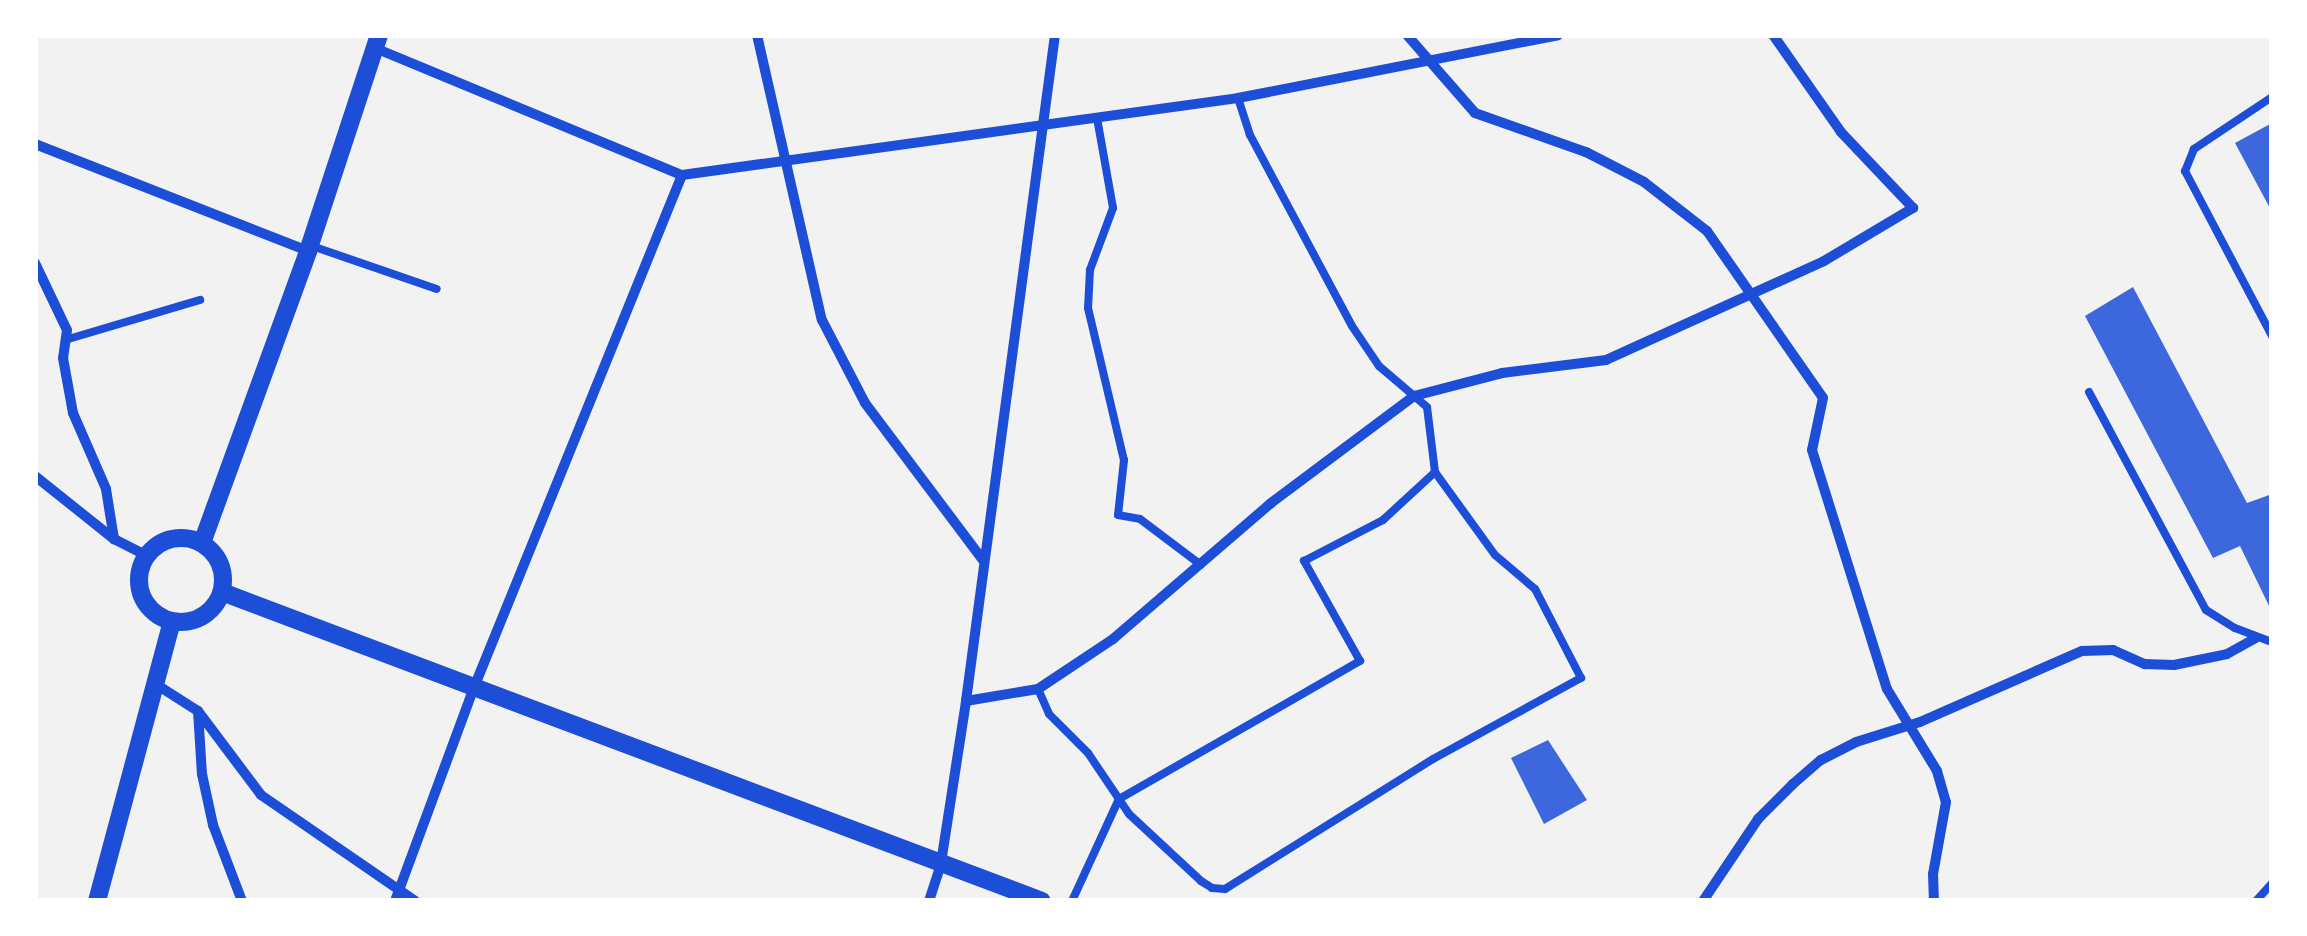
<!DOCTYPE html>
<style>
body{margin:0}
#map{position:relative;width:2307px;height:936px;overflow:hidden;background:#f2f2f2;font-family:"Varela Round",sans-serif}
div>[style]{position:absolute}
.building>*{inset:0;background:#3d67dc}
.service>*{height:8px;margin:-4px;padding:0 4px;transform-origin:4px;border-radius:4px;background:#1d4ed8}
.minor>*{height:10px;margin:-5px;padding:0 5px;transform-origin:5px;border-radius:5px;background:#1d4ed8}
.tertiary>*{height:18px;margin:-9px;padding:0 9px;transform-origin:9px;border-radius:9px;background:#1d4ed8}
.tertiary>.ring{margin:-9px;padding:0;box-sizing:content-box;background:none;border:18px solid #1d4ed8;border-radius:50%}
span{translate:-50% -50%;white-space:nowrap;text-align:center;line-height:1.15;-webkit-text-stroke:8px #fff;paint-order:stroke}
.frame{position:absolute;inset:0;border:38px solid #fff;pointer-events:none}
</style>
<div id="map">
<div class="building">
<div style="clip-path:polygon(2272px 123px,2272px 212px,2235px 143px)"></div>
<div style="clip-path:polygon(2133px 287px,2247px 503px,2272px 494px,2272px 612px,2240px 546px,2213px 558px,2085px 316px)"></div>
<div style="clip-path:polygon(1548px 740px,1587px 800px,1544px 824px,1511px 758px)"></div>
</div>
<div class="service">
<div style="left:2272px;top:97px;width:94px;rotate:146.3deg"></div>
<div style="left:2194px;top:149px;width:24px;rotate:112deg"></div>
<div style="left:2185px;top:171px;width:187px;rotate:62.2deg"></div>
<div style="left:1097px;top:118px;width:91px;rotate:79.9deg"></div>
<div style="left:1113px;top:208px;width:66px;rotate:110.4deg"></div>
<div style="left:1090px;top:270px;width:38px;rotate:93deg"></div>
<div style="left:1088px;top:308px;width:156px;rotate:76.7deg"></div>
<div style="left:1124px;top:460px;width:55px;rotate:96.2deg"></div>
<div style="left:1118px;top:515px;width:22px;rotate:10deg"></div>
<div style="left:1140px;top:519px;width:76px;rotate:37deg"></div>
<div style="left:309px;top:245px;width:135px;rotate:19deg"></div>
<div style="left:65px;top:340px;width:141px;rotate:-16.5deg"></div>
<div style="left:2089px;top:392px;width:247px;rotate:61.8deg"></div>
<div style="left:2206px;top:610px;width:34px;rotate:32deg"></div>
<div style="left:2235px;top:628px;width:40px;rotate:21deg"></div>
<div style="left:1038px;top:689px;width:27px;rotate:66deg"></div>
<div style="left:1049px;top:714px;width:55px;rotate:45deg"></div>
<div style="left:1088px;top:753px;width:73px;rotate:56.1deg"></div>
<div style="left:1129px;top:814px;width:98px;rotate:42.9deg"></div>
<div style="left:1201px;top:881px;width:13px;rotate:32deg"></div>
<div style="left:1212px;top:888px;width:13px;rotate:4deg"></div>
<div style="left:1225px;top:889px;width:245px;rotate:-32deg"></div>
<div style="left:1433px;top:759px;width:169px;rotate:-28.7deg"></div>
<div style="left:1581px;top:678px;width:100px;rotate:-117.3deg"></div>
<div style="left:1535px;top:589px;width:52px;rotate:-139.6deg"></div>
<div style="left:1495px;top:555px;width:102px;rotate:-125.9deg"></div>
<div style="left:1435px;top:472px;width:65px;rotate:-97deg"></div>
<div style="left:1427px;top:407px;width:63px;rotate:-139.5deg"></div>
<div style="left:1379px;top:366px;width:48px;rotate:-124deg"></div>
<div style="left:1352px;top:326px;width:217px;rotate:-118.1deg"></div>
<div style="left:1250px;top:135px;width:39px;rotate:-108deg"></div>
<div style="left:1072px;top:901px;width:112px;rotate:-65.3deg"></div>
<div style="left:1119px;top:799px;width:278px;rotate:-29.8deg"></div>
<div style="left:1360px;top:661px;width:115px;rotate:-119.2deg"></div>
<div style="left:1304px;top:561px;width:89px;rotate:-27.4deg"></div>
<div style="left:1383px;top:520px;width:71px;rotate:-42.7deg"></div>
<div style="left:2256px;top:901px;width:24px;rotate:-48deg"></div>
</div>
<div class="minor">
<div style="left:757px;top:35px;width:292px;rotate:77.2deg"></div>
<div style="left:822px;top:320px;width:93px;rotate:62.6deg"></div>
<div style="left:865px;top:403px;width:196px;rotate:53.1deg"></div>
<div style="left:1407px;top:35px;width:103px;rotate:48.9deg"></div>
<div style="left:1475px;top:113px;width:118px;rotate:19.4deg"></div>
<div style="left:1586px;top:152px;width:65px;rotate:27.3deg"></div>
<div style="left:1644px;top:182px;width:80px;rotate:37.9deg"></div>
<div style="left:1707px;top:231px;width:203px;rotate:55.2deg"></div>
<div style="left:1823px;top:398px;width:53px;rotate:101.9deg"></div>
<div style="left:1812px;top:450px;width:250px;rotate:72.6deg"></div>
<div style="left:1887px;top:689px;width:96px;rotate:58.6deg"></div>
<div style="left:1937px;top:771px;width:32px;rotate:74deg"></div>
<div style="left:1946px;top:802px;width:73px;rotate:100.2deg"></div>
<div style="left:1933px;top:874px;width:27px;rotate:88deg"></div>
<div style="left:375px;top:48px;width:332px;rotate:22.5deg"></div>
<div style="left:682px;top:175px;width:561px;rotate:-7.88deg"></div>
<div style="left:1238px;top:98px;width:326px;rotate:-11.1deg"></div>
<div style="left:35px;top:144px;width:293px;rotate:21.4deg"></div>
<div style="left:35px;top:263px;width:74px;rotate:64.5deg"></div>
<div style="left:67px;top:330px;width:28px;rotate:98deg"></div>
<div style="left:63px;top:358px;width:56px;rotate:79.7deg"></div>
<div style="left:73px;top:413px;width:83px;rotate:66.5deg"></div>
<div style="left:106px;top:489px;width:51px;rotate:80.9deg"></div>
<div style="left:114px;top:539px;width:37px;rotate:27deg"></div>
<div style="left:35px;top:476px;width:101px;rotate:38.6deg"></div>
<div style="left:154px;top:683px;width:52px;rotate:32.5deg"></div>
<div style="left:198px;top:711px;width:63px;rotate:86.4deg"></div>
<div style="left:202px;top:774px;width:52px;rotate:77.8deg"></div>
<div style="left:213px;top:825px;width:81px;rotate:69.1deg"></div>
<div style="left:966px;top:701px;width:73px;rotate:-9.5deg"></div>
<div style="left:1038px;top:689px;width:90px;rotate:-33.7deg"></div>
<div style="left:1113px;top:639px;width:208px;rotate:-40.7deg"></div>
<div style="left:1271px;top:503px;width:179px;rotate:-36.8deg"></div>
<div style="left:1414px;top:396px;width:91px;rotate:-14.6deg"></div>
<div style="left:1502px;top:373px;width:105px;rotate:-7.1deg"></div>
<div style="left:1606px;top:360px;width:239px;rotate:-24.4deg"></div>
<div style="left:1824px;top:261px;width:104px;rotate:-30.8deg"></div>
<div style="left:1913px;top:208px;width:105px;rotate:-133.5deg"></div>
<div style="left:1841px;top:132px;width:118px;rotate:-125deg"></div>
<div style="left:198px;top:711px;width:105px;rotate:53.1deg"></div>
<div style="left:261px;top:795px;width:187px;rotate:34.5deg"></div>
<div style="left:395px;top:901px;width:230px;rotate:-69.7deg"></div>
<div style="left:475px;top:685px;width:550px;rotate:-67.91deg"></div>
<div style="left:929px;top:901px;width:40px;rotate:-72deg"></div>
<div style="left:941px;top:863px;width:164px;rotate:-81.2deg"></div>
<div style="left:966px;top:701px;width:672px;rotate:-82.39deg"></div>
<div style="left:1703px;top:901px;width:99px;rotate:-56.1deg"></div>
<div style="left:1758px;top:819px;width:49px;rotate:-45deg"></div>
<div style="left:1793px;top:784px;width:37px;rotate:-41deg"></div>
<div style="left:1821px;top:760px;width:39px;rotate:-27deg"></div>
<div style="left:1856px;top:742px;width:67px;rotate:-17.4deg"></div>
<div style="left:1920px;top:722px;width:177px;rotate:-23.7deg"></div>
<div style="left:2082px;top:651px;width:31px;rotate:-2deg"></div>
<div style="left:2113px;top:650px;width:35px;rotate:24deg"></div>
<div style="left:2145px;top:664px;width:29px;rotate:2deg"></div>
<div style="left:2174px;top:665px;width:54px;rotate:-11.7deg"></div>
<div style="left:2227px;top:654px;width:33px;rotate:-29deg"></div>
</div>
<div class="tertiary">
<div class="ring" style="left:139px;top:538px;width:66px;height:66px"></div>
<div style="left:202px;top:543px;width:311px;rotate:-70deg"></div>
<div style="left:308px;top:251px;width:227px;rotate:-71.8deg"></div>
<div style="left:222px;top:592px;width:876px;rotate:20.65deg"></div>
<div style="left:97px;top:901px;width:289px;rotate:-75deg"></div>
</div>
<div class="frame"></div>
</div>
